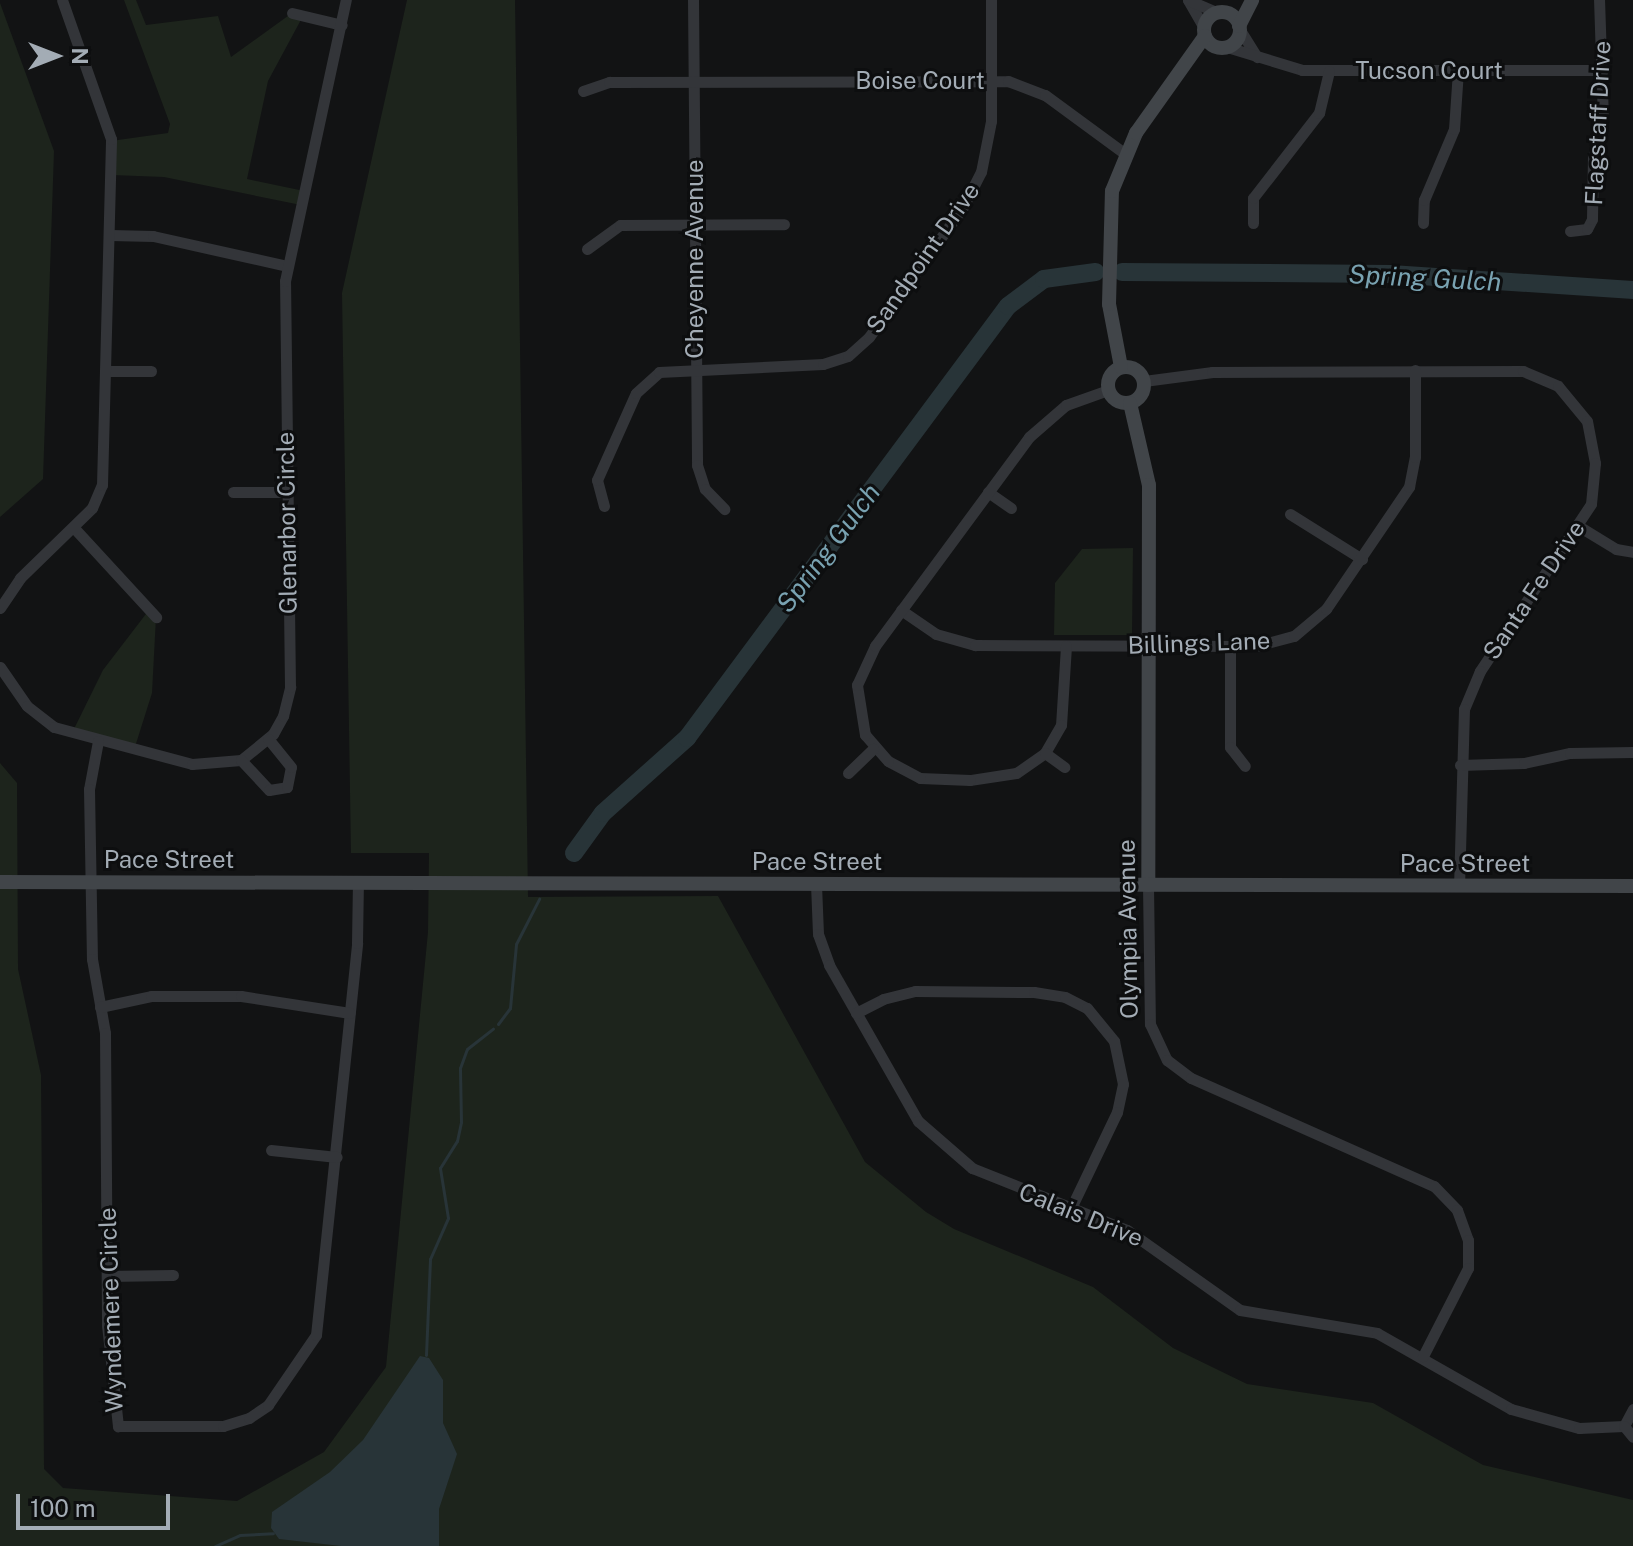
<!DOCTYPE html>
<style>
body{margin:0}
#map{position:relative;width:1633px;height:1546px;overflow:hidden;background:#121314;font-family:"Public Sans",sans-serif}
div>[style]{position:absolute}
.green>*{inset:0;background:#1d241c}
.water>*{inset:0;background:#283438}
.stream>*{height:3px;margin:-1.5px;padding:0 1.5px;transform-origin:1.5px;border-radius:1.5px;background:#283438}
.river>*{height:18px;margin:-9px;padding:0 9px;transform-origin:9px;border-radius:9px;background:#283438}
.street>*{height:11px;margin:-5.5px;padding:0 5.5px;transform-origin:5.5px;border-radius:5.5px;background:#333539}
.secondary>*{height:14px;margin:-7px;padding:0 7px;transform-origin:7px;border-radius:7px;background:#414549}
.secondary>.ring{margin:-7px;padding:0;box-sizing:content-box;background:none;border:14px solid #414549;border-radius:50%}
span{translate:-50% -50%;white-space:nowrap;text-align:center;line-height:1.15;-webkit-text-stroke:6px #0d0e0f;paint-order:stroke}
.street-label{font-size:24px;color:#a3acb5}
.water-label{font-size:26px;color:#79a2b1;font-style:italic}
.north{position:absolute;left:16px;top:16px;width:80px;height:80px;-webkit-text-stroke:6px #0d0e0f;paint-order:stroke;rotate:90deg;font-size:22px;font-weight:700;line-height:32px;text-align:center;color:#a3acb5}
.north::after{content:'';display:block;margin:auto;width:28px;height:36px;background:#a3acb5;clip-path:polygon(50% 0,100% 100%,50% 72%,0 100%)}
.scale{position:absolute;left:16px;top:1494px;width:154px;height:36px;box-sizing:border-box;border:4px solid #a3acb5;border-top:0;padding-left:10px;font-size:24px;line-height:28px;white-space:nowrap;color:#a3acb5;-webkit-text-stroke:6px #0d0e0f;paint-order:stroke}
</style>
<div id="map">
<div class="green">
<div style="clip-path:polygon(124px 0,136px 0,146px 25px,218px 16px,231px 57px,292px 13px,303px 16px,268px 81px,247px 179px,304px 191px,301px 205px,164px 177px,112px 175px,111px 141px,168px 133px,170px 124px)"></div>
<div style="clip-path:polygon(407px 0,515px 0,528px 897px,718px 896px,865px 1162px,926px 1212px,954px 1229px,1093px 1287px,1173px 1348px,1247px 1384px,1373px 1403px,1483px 1465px,1633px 1500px,1633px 1546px,0 1546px,0 763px,17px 783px,18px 969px,41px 1075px,44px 1469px,63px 1488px,237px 1501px,324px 1452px,386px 1367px,428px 932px,429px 853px,351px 853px,342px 293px)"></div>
<div style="clip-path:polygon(0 3px,54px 151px,43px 479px,0 517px)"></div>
<div style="clip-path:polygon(1133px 548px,1132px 635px,1054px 635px,1055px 583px,1082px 549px)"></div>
<div style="clip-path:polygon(149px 610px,156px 617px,152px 693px,134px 750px,72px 733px,103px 670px)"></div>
</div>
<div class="water">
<div style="clip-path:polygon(420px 1356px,429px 1358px,443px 1380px,443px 1423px,457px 1454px,439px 1509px,439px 1546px,341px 1546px,279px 1539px,271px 1528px,272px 1512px,330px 1472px,363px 1440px)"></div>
</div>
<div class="stream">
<div style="left:498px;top:1024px;width:20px;rotate:-53deg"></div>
<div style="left:510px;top:1008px;width:64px;rotate:-84.6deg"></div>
<div style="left:516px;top:944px;width:51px;rotate:-62.9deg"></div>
<div style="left:426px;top:1355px;width:96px;rotate:-87.6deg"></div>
<div style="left:430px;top:1259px;width:45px;rotate:-66.3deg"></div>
<div style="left:448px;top:1218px;width:51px;rotate:-99.1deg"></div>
<div style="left:440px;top:1168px;width:32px;rotate:-58deg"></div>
<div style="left:457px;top:1141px;width:19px;rotate:-78deg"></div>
<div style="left:461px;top:1122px;width:54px;rotate:-91.1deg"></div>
<div style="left:460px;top:1068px;width:20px;rotate:-70deg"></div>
<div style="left:467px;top:1049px;width:33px;rotate:-38deg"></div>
<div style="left:215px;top:1546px;width:27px;rotate:-24deg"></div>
<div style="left:240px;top:1535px;width:33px;rotate:-3deg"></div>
</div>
<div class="river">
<div style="left:1122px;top:272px;width:269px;rotate:0.4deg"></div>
<div style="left:1391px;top:274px;width:243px;rotate:3.8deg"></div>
<div style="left:574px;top:853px;width:49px;rotate:-54.1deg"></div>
<div style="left:603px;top:813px;width:113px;rotate:-41.8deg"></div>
<div style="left:687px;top:738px;width:538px;rotate:-53.39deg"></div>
<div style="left:1008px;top:306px;width:45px;rotate:-36.9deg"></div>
<div style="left:1044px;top:279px;width:52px;rotate:-7.7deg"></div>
</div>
<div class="street">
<div style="left:693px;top:0;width:465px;rotate:89.5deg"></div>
<div style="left:697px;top:465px;width:25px;rotate:72deg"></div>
<div style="left:705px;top:489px;width:28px;rotate:46deg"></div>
<div style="left:1188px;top:0;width:32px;rotate:60deg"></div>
<div style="left:1188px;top:0;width:30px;rotate:23deg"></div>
<div style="left:292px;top:13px;width:51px;rotate:13.5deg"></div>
<div style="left:1240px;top:30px;width:32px;rotate:58deg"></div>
<div style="left:1227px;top:47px;width:78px;rotate:17deg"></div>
<div style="left:1302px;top:70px;width:301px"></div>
<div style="left:583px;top:91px;width:28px;rotate:-19deg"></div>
<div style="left:609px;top:82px;width:399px;rotate:-0.1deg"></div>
<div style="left:1008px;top:81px;width:40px;rotate:21deg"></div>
<div style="left:1045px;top:95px;width:98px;rotate:36.3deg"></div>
<div style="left:1253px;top:223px;width:25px;rotate:-90deg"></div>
<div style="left:1253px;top:198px;width:108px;rotate:-52.2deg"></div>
<div style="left:1319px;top:113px;width:43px;rotate:-76.6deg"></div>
<div style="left:1423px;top:223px;width:23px;rotate:-88deg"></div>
<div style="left:1424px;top:200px;width:77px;rotate:-67.1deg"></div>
<div style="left:1454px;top:129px;width:59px;rotate:-86.1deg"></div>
<div style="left:1570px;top:231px;width:17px;rotate:-7deg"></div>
<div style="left:1587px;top:229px;width:11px;rotate:-63deg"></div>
<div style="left:1592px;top:219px;width:61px;rotate:-89.1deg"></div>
<div style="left:1593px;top:158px;width:40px;rotate:-75.6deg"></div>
<div style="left:1603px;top:119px;width:119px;rotate:-91.9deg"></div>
<div style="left:110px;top:235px;width:43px;rotate:1.3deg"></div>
<div style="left:153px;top:236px;width:137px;rotate:12.6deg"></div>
<div style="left:587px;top:249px;width:41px;rotate:-36deg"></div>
<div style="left:620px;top:225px;width:164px;rotate:-0.3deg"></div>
<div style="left:106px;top:371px;width:45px"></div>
<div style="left:1144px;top:381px;width:69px;rotate:-7.5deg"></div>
<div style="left:1212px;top:372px;width:311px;rotate:-0.2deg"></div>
<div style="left:1523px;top:371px;width:38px;rotate:23deg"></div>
<div style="left:1558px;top:386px;width:45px;rotate:50.4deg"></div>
<div style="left:1587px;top:421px;width:43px;rotate:79.2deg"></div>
<div style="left:1595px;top:463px;width:41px;rotate:95.6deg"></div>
<div style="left:1591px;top:504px;width:201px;rotate:123.6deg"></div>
<div style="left:1480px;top:671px;width:41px;rotate:112.8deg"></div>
<div style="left:1464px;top:709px;width:177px;rotate:91.6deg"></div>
<div style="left:233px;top:492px;width:54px"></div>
<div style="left:988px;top:492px;width:28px;rotate:35deg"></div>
<div style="left:604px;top:506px;width:27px;rotate:-105deg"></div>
<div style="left:597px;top:480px;width:95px;rotate:-65.9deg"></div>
<div style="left:636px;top:393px;width:31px;rotate:-42deg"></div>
<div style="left:659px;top:372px;width:164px;rotate:-2.8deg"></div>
<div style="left:823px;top:364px;width:26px;rotate:-18deg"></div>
<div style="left:848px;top:356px;width:28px;rotate:-42deg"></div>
<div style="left:869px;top:337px;width:160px;rotate:-54.1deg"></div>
<div style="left:963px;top:207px;width:39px;rotate:-63deg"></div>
<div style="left:981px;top:172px;width:52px;rotate:-78.9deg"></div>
<div style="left:991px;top:121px;width:121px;rotate:-90deg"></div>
<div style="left:1290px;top:514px;width:85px;rotate:32deg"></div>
<div style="left:1580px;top:527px;width:42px;rotate:31.4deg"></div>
<div style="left:1616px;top:549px;width:17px;rotate:10deg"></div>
<div style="left:75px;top:529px;width:120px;rotate:47.4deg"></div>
<div style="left:0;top:608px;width:36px;rotate:-56deg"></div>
<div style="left:20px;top:578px;width:100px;rotate:-44.2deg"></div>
<div style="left:92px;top:508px;width:25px;rotate:-67deg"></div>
<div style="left:102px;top:485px;width:346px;rotate:-88.5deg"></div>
<div style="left:111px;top:139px;width:147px;rotate:-109.4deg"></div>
<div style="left:901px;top:610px;width:42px;rotate:34.4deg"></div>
<div style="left:936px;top:634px;width:41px;rotate:15.8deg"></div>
<div style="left:975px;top:645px;width:281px;rotate:0.2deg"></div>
<div style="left:1256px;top:646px;width:39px;rotate:-15deg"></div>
<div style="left:1294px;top:636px;width:42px;rotate:-40.2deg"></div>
<div style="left:1326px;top:609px;width:148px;rotate:-55.8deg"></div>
<div style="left:1409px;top:487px;width:31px;rotate:-79deg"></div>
<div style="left:1415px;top:457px;width:87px;rotate:-90deg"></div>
<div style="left:1066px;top:646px;width:79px;rotate:93.6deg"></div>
<div style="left:1061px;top:725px;width:32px;rotate:120deg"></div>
<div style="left:1045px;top:753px;width:35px;rotate:145deg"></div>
<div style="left:1016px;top:773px;width:47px;rotate:171.3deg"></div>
<div style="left:970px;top:780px;width:50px;rotate:-177.7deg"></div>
<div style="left:920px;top:778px;width:36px;rotate:-152deg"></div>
<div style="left:888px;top:761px;width:35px;rotate:-131deg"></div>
<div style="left:865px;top:735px;width:51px;rotate:-99.1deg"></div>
<div style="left:857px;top:685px;width:43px;rotate:-65.2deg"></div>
<div style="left:875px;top:646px;width:260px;rotate:-53.6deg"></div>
<div style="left:1029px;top:437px;width:49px;rotate:-40.9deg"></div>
<div style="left:1066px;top:405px;width:45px;rotate:-19.7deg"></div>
<div style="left:1230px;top:646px;width:101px;rotate:90deg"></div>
<div style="left:1230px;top:747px;width:24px;rotate:52deg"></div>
<div style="left:0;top:667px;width:47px;rotate:55.3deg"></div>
<div style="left:27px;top:706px;width:34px;rotate:38deg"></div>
<div style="left:54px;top:727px;width:143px;rotate:15deg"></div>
<div style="left:192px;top:764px;width:49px;rotate:-4.7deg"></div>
<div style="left:241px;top:760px;width:41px;rotate:-39.1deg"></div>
<div style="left:273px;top:734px;width:21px;rotate:-61deg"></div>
<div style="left:283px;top:716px;width:30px;rotate:-76deg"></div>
<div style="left:290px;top:687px;width:406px;rotate:-90.7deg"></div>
<div style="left:285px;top:281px;width:288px;rotate:-77.8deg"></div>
<div style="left:98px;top:741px;width:49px;rotate:100.6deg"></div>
<div style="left:89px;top:789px;width:170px;rotate:89deg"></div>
<div style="left:92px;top:959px;width:75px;rotate:80deg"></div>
<div style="left:105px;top:1033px;width:292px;rotate:89.6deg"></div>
<div style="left:107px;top:1325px;width:102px;rotate:83.8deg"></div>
<div style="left:118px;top:1426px;width:105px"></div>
<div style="left:223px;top:1426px;width:27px;rotate:-17deg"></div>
<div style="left:249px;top:1418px;width:23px;rotate:-34deg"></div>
<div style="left:268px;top:1405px;width:85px;rotate:-55.6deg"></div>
<div style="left:316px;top:1335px;width:394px;rotate:-84deg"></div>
<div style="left:357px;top:943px;width:61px;rotate:-89.1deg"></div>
<div style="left:1045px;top:753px;width:24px;rotate:36deg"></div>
<div style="left:241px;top:760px;width:41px;rotate:47deg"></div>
<div style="left:269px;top:790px;width:18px;rotate:-9deg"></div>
<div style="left:287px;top:787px;width:20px;rotate:-79deg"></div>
<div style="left:291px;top:767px;width:36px;rotate:-129deg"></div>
<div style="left:1460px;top:765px;width:64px;rotate:-1.8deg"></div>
<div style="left:1524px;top:763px;width:47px;rotate:-12.3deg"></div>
<div style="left:1570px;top:753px;width:63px;rotate:-0.9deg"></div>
<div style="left:848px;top:773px;width:35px;rotate:-44deg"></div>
<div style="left:816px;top:884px;width:50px;rotate:87.7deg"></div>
<div style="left:818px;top:934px;width:33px;rotate:70deg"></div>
<div style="left:829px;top:965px;width:180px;rotate:60.3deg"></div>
<div style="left:918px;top:1121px;width:72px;rotate:41deg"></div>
<div style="left:972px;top:1168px;width:167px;rotate:21.8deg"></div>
<div style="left:1127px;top:1230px;width:138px;rotate:35.3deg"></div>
<div style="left:1240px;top:1310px;width:139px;rotate:9.5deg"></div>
<div style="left:1377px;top:1333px;width:154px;rotate:29.6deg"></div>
<div style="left:1511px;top:1409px;width:71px;rotate:15.6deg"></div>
<div style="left:1579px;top:1428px;width:45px;rotate:-2.5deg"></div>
<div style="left:1148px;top:885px;width:139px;rotate:89.2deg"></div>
<div style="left:1150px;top:1024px;width:40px;rotate:65deg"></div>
<div style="left:1167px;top:1060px;width:30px;rotate:37deg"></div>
<div style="left:1191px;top:1078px;width:266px;rotate:24deg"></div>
<div style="left:1434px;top:1186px;width:33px;rotate:46deg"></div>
<div style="left:1457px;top:1210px;width:32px;rotate:70deg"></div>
<div style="left:1468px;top:1240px;width:28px;rotate:90deg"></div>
<div style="left:1468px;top:1268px;width:99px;rotate:117.1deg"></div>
<div style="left:100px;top:1007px;width:52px;rotate:-12.2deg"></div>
<div style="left:151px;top:996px;width:90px"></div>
<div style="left:241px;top:996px;width:110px;rotate:8.9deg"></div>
<div style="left:856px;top:1013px;width:30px;rotate:-27deg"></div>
<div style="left:883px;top:999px;width:33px;rotate:-14deg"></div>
<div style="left:915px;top:991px;width:119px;rotate:0.5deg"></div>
<div style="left:1034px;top:992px;width:31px;rotate:9deg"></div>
<div style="left:1065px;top:997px;width:25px;rotate:27deg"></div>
<div style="left:1087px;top:1008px;width:43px;rotate:50.7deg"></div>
<div style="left:1114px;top:1041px;width:44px;rotate:78.2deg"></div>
<div style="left:1123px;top:1084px;width:29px;rotate:102deg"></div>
<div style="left:1117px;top:1112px;width:106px;rotate:115.6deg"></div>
<div style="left:271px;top:1150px;width:66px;rotate:6.1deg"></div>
<div style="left:107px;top:1276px;width:66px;rotate:-0.9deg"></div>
<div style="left:1633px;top:1409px;width:19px;rotate:118deg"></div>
<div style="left:1624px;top:1426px;width:14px;rotate:51deg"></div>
</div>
<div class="secondary">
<div class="ring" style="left:1204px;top:12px;width:22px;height:22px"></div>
<div style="left:1239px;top:26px;width:29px;rotate:-63deg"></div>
<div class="ring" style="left:1108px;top:367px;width:22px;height:22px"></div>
<div style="left:1121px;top:367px;width:64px;rotate:-100.8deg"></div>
<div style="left:1109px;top:304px;width:113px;rotate:-88.5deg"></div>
<div style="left:1112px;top:191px;width:63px;rotate:-67.5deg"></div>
<div style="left:1136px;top:133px;width:119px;rotate:-54.6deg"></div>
<div style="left:1130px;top:403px;width:84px;rotate:77deg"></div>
<div style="left:1149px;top:485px;width:400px;rotate:90.1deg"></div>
<div style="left:0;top:882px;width:1633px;rotate:0.14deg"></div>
</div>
<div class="street-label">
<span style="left:1429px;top:71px">Tucson Court</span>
<span style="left:920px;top:81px">Boise Court</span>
<span style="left:1598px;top:123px;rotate:-87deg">Flagstaff Drive</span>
<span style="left:923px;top:258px;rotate:-55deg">Sandpoint Drive</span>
<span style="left:695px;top:259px;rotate:-90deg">Cheyenne Avenue</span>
<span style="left:287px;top:523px;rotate:-91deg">Glenarbor Circle</span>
<span style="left:1534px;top:590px;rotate:-56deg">Santa Fe Drive</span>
<span style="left:1199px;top:643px;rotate:-2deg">Billings Lane</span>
<span style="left:169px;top:860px">Pace Street</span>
<span style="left:817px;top:862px">Pace Street</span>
<span style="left:1465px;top:864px">Pace Street</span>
<span style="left:1128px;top:929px;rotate:-91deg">Olympia Avenue</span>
<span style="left:1081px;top:1215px;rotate:22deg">Calais Drive</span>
<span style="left:111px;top:1310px;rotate:-92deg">Wyndemere Circle</span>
</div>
<div class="water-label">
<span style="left:1425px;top:278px;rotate:3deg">Spring Gulch</span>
<span style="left:828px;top:548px;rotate:-53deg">Spring Gulch</span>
</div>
<div class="north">N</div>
<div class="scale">100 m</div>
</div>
